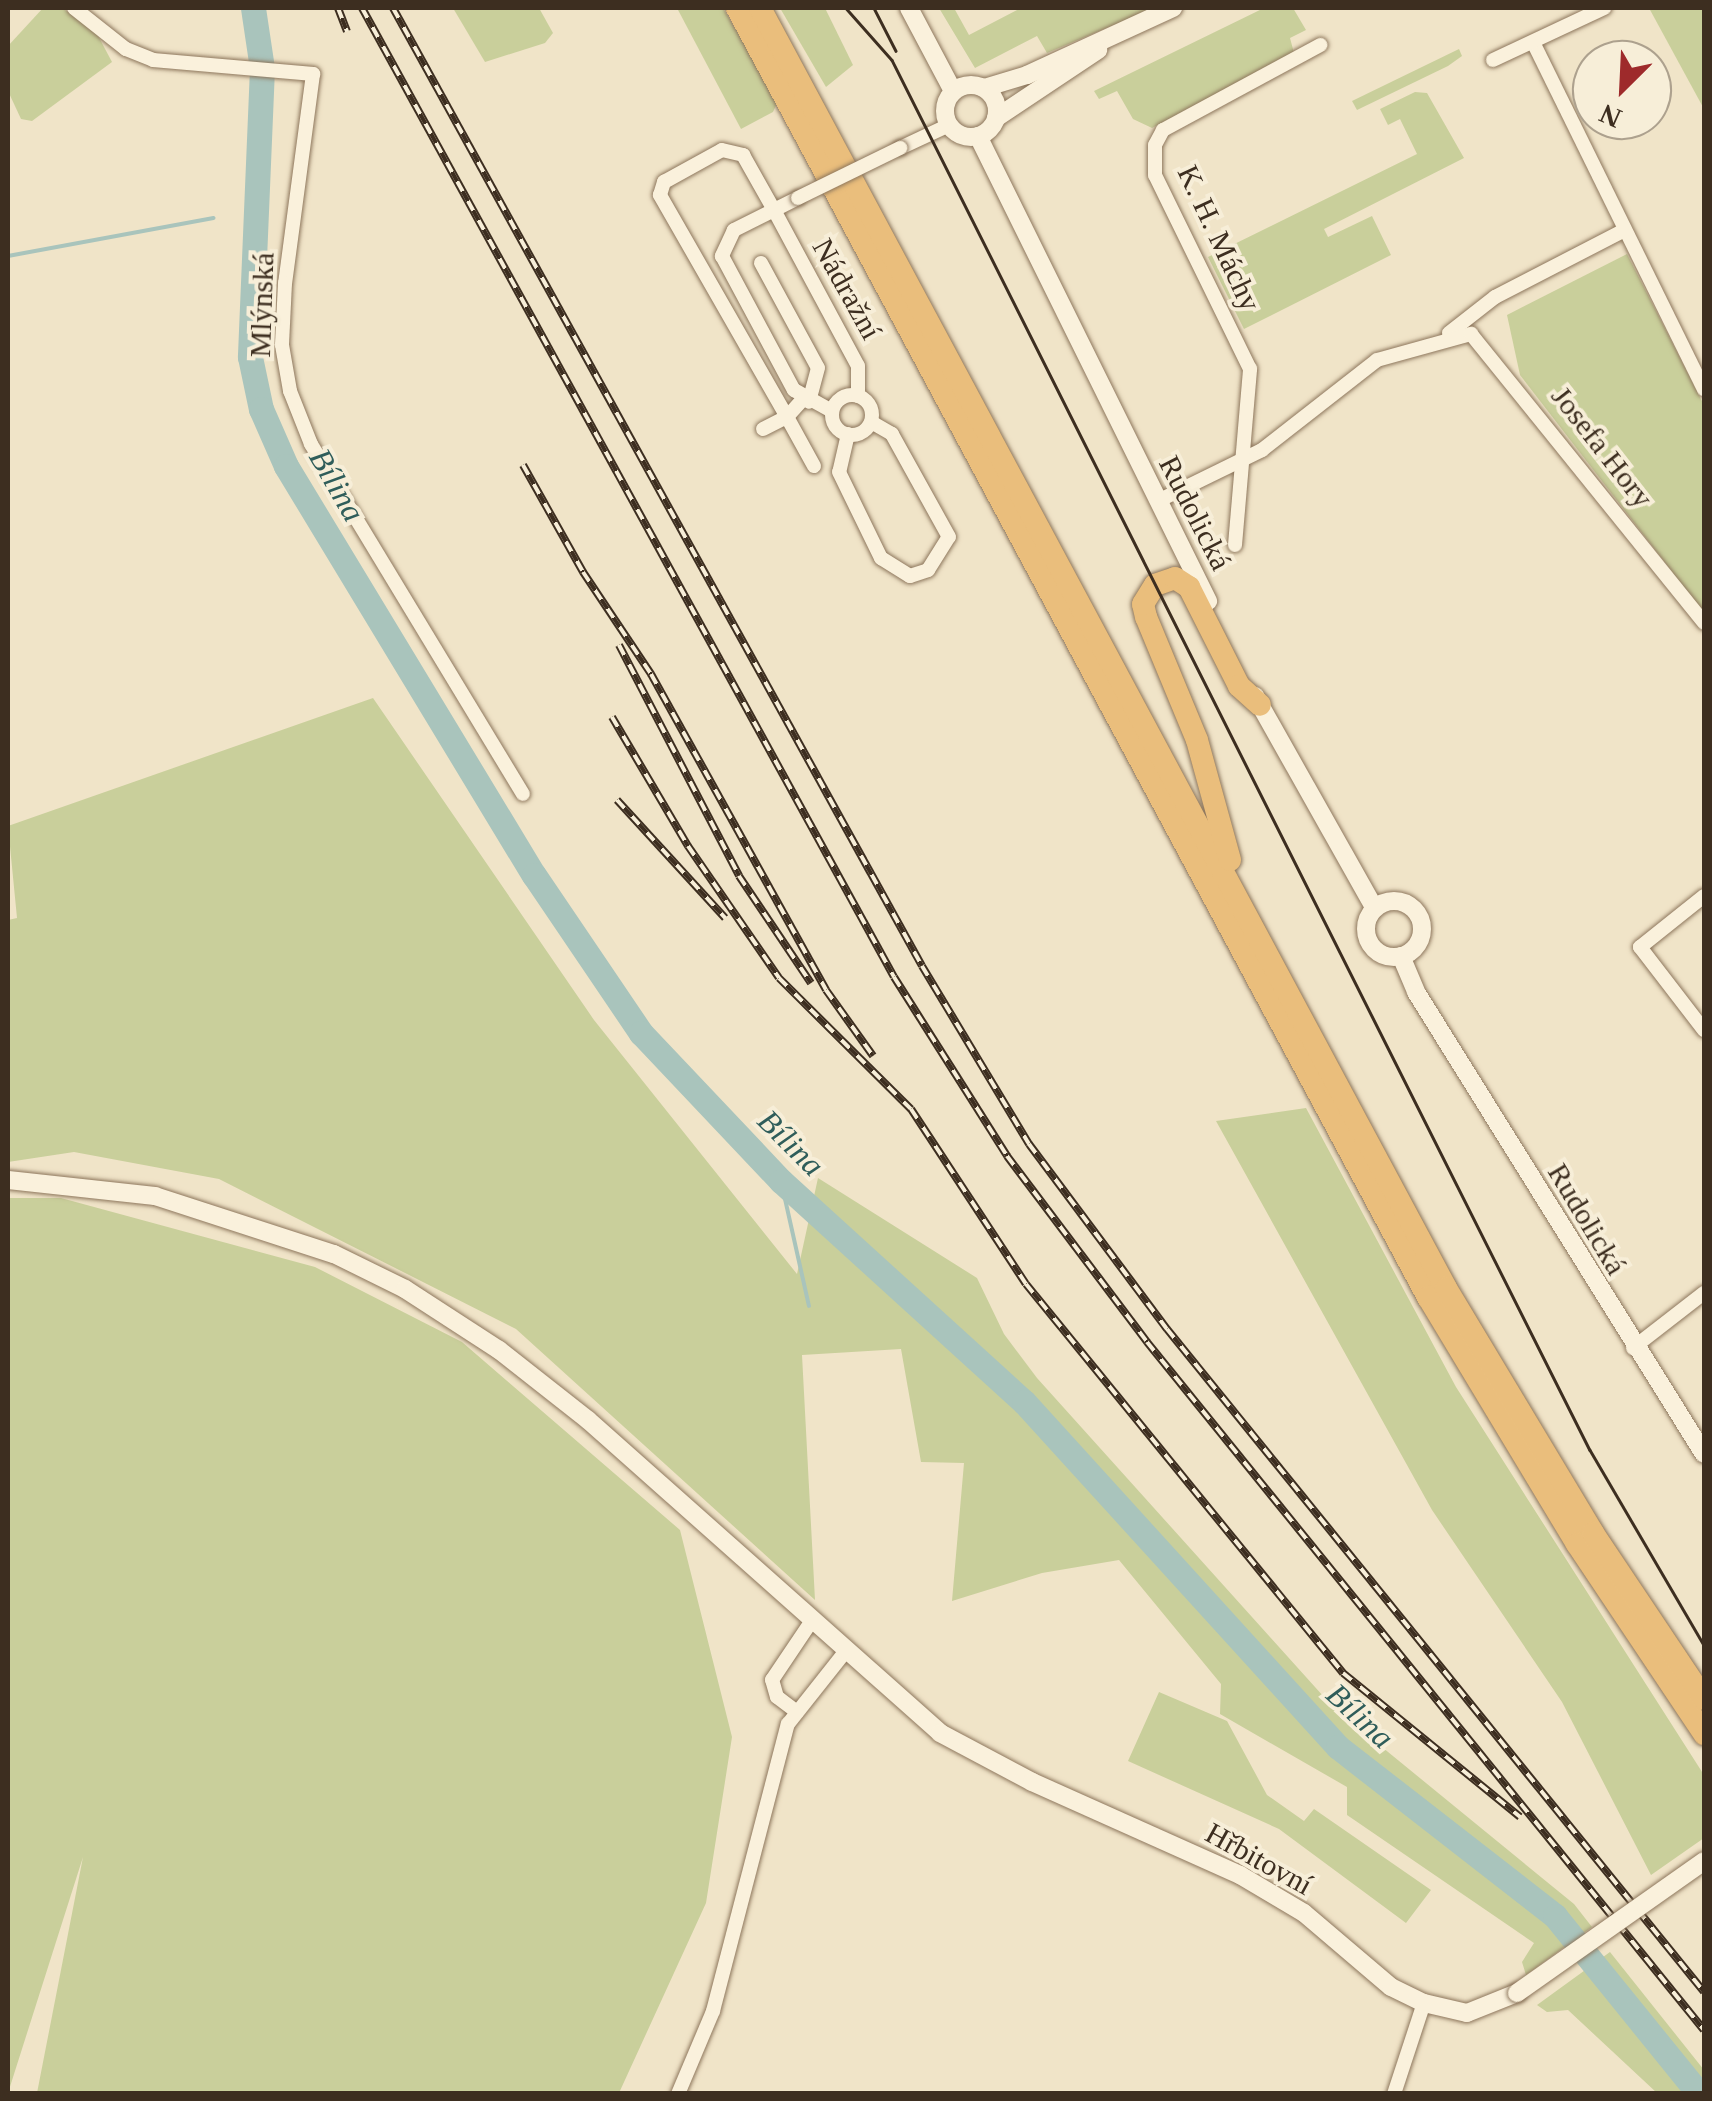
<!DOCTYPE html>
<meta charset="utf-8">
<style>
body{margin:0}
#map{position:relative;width:1712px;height:2101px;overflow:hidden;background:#f0e4c8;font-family:Georgia,serif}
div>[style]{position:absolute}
.green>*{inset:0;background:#c9cf9b}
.stream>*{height:4px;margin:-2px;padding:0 2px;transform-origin:2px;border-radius:2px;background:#a9c4bc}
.river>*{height:25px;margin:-12.5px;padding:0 12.5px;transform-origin:12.5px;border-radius:12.5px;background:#a9c4bc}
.roads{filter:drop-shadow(0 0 2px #8d765c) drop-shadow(0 0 2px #8d765c)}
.minor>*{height:14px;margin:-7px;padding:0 7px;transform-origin:7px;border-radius:7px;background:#faf1dc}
.minor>.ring{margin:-7px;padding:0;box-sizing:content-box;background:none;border:14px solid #faf1dc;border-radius:50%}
.tertiary>*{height:18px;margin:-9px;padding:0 9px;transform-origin:9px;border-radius:9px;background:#faf1dc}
.tertiary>.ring{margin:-9px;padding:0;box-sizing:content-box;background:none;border:18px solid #faf1dc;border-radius:50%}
.trunk>*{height:22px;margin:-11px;padding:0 11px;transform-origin:11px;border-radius:11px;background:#eabe7c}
.tram>*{height:2.5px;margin:-1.25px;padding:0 1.25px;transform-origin:1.25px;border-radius:1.25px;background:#3d2e20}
.rail>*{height:8px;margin-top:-4px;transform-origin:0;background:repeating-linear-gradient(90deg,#f7eed8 0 11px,#3d2e20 0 22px);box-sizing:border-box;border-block:2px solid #3d2e20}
.bridges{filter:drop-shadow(0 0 2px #8d765c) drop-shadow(0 0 2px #8d765c)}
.minor-bridge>*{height:14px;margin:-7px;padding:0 7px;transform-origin:7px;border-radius:7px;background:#faf1dc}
.tertiary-bridge>*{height:18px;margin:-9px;padding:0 9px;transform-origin:9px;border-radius:9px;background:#faf1dc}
span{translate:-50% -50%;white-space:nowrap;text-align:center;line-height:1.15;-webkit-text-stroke:8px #f7eed8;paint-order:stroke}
.street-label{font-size:30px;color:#3d2e20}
.water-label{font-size:32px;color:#2f5d5a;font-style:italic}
.frame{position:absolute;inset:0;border:10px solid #3d2e20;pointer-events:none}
.north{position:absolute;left:1572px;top:40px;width:100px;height:100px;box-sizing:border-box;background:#f7eed8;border:2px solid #ada18e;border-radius:50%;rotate:204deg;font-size:28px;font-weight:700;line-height:40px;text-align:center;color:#3d2e20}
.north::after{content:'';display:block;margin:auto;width:35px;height:45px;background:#9e2a2b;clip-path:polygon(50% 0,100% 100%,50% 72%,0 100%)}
</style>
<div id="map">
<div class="green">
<div style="clip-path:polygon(43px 8px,62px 8px,95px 30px,112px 62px,32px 121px,21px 119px,8px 91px,8px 46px)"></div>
<div style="clip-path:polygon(453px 8px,539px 8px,553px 33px,545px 43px,485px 62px)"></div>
<div style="clip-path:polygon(677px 8px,723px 8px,778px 101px,773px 112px,741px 129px)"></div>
<div style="clip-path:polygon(780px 8px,825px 8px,853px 65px,826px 87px)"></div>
<div style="clip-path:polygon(939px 8px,954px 8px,969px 35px,1021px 8px,1154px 8px,1047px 53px,1037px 36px,975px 68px)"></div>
<div style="clip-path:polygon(1264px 8px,1293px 8px,1306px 30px,1290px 38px,1294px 53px,1152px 128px,1133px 119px,1117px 91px,1099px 99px,1094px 91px)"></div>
<div style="clip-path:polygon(1649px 8px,1704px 8px,1704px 109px)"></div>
<div style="clip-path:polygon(1459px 49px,1462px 56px,1448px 66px,1357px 110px,1352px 101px)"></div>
<div style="clip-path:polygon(1415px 92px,1427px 93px,1464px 158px,1324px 229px,1328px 237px,1372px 216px,1391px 255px,1244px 329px,1208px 257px,1417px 154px,1400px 119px,1388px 125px,1380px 109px)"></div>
<div style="clip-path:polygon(1627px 254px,1704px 405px,1704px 613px,1520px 375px,1507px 315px)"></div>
<div style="clip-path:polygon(373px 698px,594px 1020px,797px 1274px,818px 1178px,977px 1278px,1004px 1334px,1037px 1378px,1333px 1707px,1574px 1904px,1592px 1927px,1526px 1975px,1522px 1962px,1534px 1943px,1347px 1815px,1347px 1787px,1220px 1714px,1221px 1684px,1119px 1560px,1042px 1573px,952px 1601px,964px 1463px,921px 1462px,901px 1349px,802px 1355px,815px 1600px,516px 1329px,219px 1179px,74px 1152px,8px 1162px,8px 920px,17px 918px,8px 826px)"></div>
<div style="clip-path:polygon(1306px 1108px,1456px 1387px,1704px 1775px,1704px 1838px,1651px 1875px,1562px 1702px,1432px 1510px,1216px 1121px)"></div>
<div style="clip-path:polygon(8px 1198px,61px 1198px,315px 1267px,462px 1342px,680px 1530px,732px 1737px,706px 1903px,619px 2093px,37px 2093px,83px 1857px,8px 2093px)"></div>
<div style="clip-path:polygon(1159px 1692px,1227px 1721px,1267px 1795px,1304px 1821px,1314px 1809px,1431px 1890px,1406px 1923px,1279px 1829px,1128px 1761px)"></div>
<div style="clip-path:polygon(1610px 1952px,1704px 2070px,1704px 2093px,1657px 2093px,1568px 2010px,1547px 2012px,1537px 2005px)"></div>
</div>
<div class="stream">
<div style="left:8px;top:256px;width:209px;rotate:-10.5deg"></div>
<div style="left:781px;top:1181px;width:128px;rotate:77.4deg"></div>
</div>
<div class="river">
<div style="left:253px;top:8px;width:61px;rotate:81.5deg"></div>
<div style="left:262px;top:68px;width:289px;rotate:92.4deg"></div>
<div style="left:250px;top:357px;width:53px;rotate:78.1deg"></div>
<div style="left:261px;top:409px;width:62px;rotate:66.3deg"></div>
<div style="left:286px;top:466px;width:478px;rotate:58.8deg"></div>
<div style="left:534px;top:875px;width:191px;rotate:55.9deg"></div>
<div style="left:641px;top:1033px;width:204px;rotate:46.6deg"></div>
<div style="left:781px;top:1181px;width:328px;rotate:42.3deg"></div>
<div style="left:1024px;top:1402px;width:466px;rotate:47.7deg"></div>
<div style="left:1338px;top:1747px;width:275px;rotate:37.9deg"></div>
<div style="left:1555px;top:1916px;width:229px;rotate:51deg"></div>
</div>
<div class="roads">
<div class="minor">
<div style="left:74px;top:8px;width:66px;rotate:38.3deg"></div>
<div style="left:126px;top:49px;width:29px;rotate:22deg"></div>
<div style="left:153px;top:60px;width:161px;rotate:5deg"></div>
<div style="left:313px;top:74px;width:211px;rotate:97.6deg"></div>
<div style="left:285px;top:283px;width:62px;rotate:92.8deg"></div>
<div style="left:282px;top:345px;width:47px;rotate:80.1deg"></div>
<div style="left:290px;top:391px;width:57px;rotate:68.4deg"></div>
<div style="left:311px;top:444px;width:409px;rotate:58.8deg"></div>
<div style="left:1533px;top:42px;width:387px;rotate:63.8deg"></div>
<div style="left:1493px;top:60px;width:123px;rotate:-25.1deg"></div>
<div style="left:900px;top:148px;width:54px;rotate:-25.1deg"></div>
<div style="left:798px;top:198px;width:72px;rotate:153.4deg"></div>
<div style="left:734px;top:230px;width:29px;rotate:115deg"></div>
<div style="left:722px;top:256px;width:152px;rotate:61.8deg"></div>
<div style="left:794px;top:390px;width:43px;rotate:28.9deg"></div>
<div style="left:761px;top:263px;width:119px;rotate:61.5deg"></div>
<div style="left:818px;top:368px;width:35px;rotate:105deg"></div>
<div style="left:1449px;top:333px;width:58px;rotate:-38deg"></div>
<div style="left:1495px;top:297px;width:146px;rotate:-27.3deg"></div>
<div class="ring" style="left:832px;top:395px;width:26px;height:26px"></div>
<div style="left:804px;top:398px;width:25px;rotate:132deg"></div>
<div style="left:787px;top:417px;width:56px;rotate:61.1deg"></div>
<div style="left:763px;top:429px;width:27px;rotate:-27deg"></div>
<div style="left:787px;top:417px;width:256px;rotate:-119.8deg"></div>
<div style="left:660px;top:195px;width:14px;rotate:-73deg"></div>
<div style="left:664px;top:182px;width:66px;rotate:-28.9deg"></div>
<div style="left:722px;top:150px;width:22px;rotate:13deg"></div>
<div style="left:743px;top:155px;width:63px;rotate:60.6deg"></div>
<div style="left:774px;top:210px;width:177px;rotate:61.7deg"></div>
<div style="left:858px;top:366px;width:30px;rotate:90deg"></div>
<div style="left:848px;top:434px;width:39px;rotate:103deg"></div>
<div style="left:839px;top:472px;width:96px;rotate:64deg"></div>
<div style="left:881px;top:558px;width:34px;rotate:32deg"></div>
<div style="left:910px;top:576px;width:19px;rotate:-18deg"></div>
<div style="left:928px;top:570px;width:39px;rotate:-58deg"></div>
<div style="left:949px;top:537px;width:118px;rotate:-119deg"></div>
<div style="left:892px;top:434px;width:24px;rotate:-150deg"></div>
<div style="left:1158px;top:501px;width:116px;rotate:-26.1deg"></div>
<div style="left:1262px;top:450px;width:146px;rotate:-38deg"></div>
<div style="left:1377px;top:360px;width:98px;rotate:-15.5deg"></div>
<div style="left:1471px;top:334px;width:371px;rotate:51.1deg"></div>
<div style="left:1235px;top:545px;width:177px;rotate:-85.1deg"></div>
<div style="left:1250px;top:369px;width:216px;rotate:-116.1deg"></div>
<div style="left:1155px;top:175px;width:30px;rotate:-90deg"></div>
<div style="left:1155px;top:145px;width:17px;rotate:-62deg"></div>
<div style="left:1163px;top:130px;width:179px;rotate:-28.4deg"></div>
<div style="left:1704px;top:896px;width:82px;rotate:141.4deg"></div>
<div style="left:1640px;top:947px;width:105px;rotate:52.4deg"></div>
<div style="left:1633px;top:1348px;width:90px;rotate:-37.8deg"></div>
<div style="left:797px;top:1712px;width:25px;rotate:-143deg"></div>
<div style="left:777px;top:1697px;width:18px;rotate:-106deg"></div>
<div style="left:772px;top:1680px;width:70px;rotate:-56.1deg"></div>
<div style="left:678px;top:2094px;width:90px;rotate:-67.1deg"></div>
<div style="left:713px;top:2011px;width:297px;rotate:-75.4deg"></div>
<div style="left:788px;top:1724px;width:92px;rotate:-51.6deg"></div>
<div style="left:1394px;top:2094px;width:96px;rotate:-71.8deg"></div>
</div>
<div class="tertiary">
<div style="left:909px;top:8px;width:94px;rotate:62.1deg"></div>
<div class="ring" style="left:945px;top:85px;width:34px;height:34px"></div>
<div style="left:984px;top:88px;width:45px;rotate:-16.8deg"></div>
<div style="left:1027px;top:75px;width:161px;rotate:-24.7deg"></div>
<div style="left:996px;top:118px;width:123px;rotate:-33.7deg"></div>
<div style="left:978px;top:136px;width:519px;rotate:63.68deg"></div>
<div style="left:1255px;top:696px;width:244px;rotate:60.6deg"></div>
<div class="ring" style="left:1366px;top:901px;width:38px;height:38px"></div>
<div style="left:1401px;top:956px;width:39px;rotate:67deg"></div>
<div style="left:1416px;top:992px;width:544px;rotate:58.06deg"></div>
<div style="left:8px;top:1180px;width:148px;rotate:6.2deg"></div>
<div style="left:155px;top:1196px;width:188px;rotate:18deg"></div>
<div style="left:334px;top:1254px;width:79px;rotate:26.2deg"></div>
<div style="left:405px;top:1289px;width:112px;rotate:33deg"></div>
<div style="left:499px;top:1350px;width:113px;rotate:38.2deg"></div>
<div style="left:588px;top:1420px;width:471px;rotate:41.6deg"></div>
<div style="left:940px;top:1733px;width:104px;rotate:28deg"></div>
<div style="left:1032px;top:1782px;width:228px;rotate:24.1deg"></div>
<div style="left:1240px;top:1875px;width:74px;rotate:30.7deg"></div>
<div style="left:1304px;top:1913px;width:114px;rotate:40.4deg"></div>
<div style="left:1391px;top:1987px;width:37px;rotate:26deg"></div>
<div style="left:1424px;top:2003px;width:44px;rotate:13.1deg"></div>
<div style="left:1467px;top:2013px;width:54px;rotate:-21.8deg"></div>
</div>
<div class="trunk">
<div style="left:737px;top:8px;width:1463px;rotate:61.81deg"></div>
<div style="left:1428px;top:1297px;width:288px;rotate:58.9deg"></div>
<div style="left:1577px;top:1544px;width:229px;rotate:56.2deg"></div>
<div style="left:760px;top:8px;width:1452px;rotate:61.81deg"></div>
<div style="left:1446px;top:1288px;width:286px;rotate:59deg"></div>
<div style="left:1593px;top:1533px;width:200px;rotate:56.2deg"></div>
<div style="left:1230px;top:860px;width:124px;rotate:-105.4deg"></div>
<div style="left:1197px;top:740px;width:133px;rotate:-112.5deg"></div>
<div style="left:1146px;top:617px;width:13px;rotate:-103deg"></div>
<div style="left:1143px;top:604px;width:22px;rotate:-58deg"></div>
<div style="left:1155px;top:585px;width:21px;rotate:-19deg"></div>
<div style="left:1175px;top:578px;width:17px;rotate:33deg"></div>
<div style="left:1189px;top:587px;width:111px;rotate:63.2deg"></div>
<div style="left:1239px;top:686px;width:28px;rotate:42deg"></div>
</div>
</div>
<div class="tram">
<div style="left:846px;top:8px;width:69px;rotate:48.5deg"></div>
<div style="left:892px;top:60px;width:1555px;rotate:63.34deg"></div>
<div style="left:1590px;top:1450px;width:226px;rotate:59.7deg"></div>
<div style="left:874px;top:8px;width:48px;rotate:62.9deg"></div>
</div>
<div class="rail">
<div style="left:338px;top:8px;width:25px;rotate:69deg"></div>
<div style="left:362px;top:8px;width:1105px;rotate:61.23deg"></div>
<div style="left:894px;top:977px;width:212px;rotate:57.7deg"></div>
<div style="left:1007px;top:1156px;width:233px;rotate:53deg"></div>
<div style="left:1147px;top:1342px;width:885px;rotate:51.01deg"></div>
<div style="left:393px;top:8px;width:1094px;rotate:61.09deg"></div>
<div style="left:922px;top:966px;width:208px;rotate:59deg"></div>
<div style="left:1029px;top:1144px;width:231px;rotate:53.3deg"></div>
<div style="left:1167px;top:1329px;width:853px;rotate:50.99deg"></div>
<div style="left:523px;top:465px;width:123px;rotate:60.7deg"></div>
<div style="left:583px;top:572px;width:123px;rotate:56.3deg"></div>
<div style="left:651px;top:674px;width:361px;rotate:61deg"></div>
<div style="left:826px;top:990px;width:81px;rotate:54.5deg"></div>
<div style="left:619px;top:645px;width:260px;rotate:62.5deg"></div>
<div style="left:739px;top:876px;width:129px;rotate:56.1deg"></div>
<div style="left:612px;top:717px;width:150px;rotate:59.5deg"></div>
<div style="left:688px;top:846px;width:160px;rotate:55.4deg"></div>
<div style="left:779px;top:978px;width:186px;rotate:44.8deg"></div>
<div style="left:911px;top:1109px;width:209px;rotate:56.7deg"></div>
<div style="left:1026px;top:1284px;width:502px;rotate:50.82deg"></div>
<div style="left:1343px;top:1673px;width:228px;rotate:39.1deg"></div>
<div style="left:617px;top:800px;width:160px;rotate:47.5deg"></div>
</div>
<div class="bridges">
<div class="minor-bridge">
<div style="left:798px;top:198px;width:114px;rotate:-26.1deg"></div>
</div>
<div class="tertiary-bridge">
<div style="left:1517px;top:1993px;width:229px;rotate:-35.2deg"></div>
</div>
</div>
<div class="street-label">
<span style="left:1219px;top:238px;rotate:65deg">K. H. Máchy</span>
<span style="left:847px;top:289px;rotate:61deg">Nádražní</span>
<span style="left:262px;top:305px;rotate:-88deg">Mlýnská</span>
<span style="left:1602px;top:447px;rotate:52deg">Josefa Hory</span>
<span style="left:1195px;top:513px;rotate:63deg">Rudolická</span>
<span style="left:1587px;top:1219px;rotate:59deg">Rudolická</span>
<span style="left:1259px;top:1859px;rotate:29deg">Hřbitovní</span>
</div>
<div class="water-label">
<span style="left:337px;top:485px;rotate:60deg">Bílina</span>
<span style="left:791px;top:1143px;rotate:45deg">Bílina</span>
<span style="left:1360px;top:1716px;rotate:43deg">Bílina</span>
</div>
<div class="frame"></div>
<div class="north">N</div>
</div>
